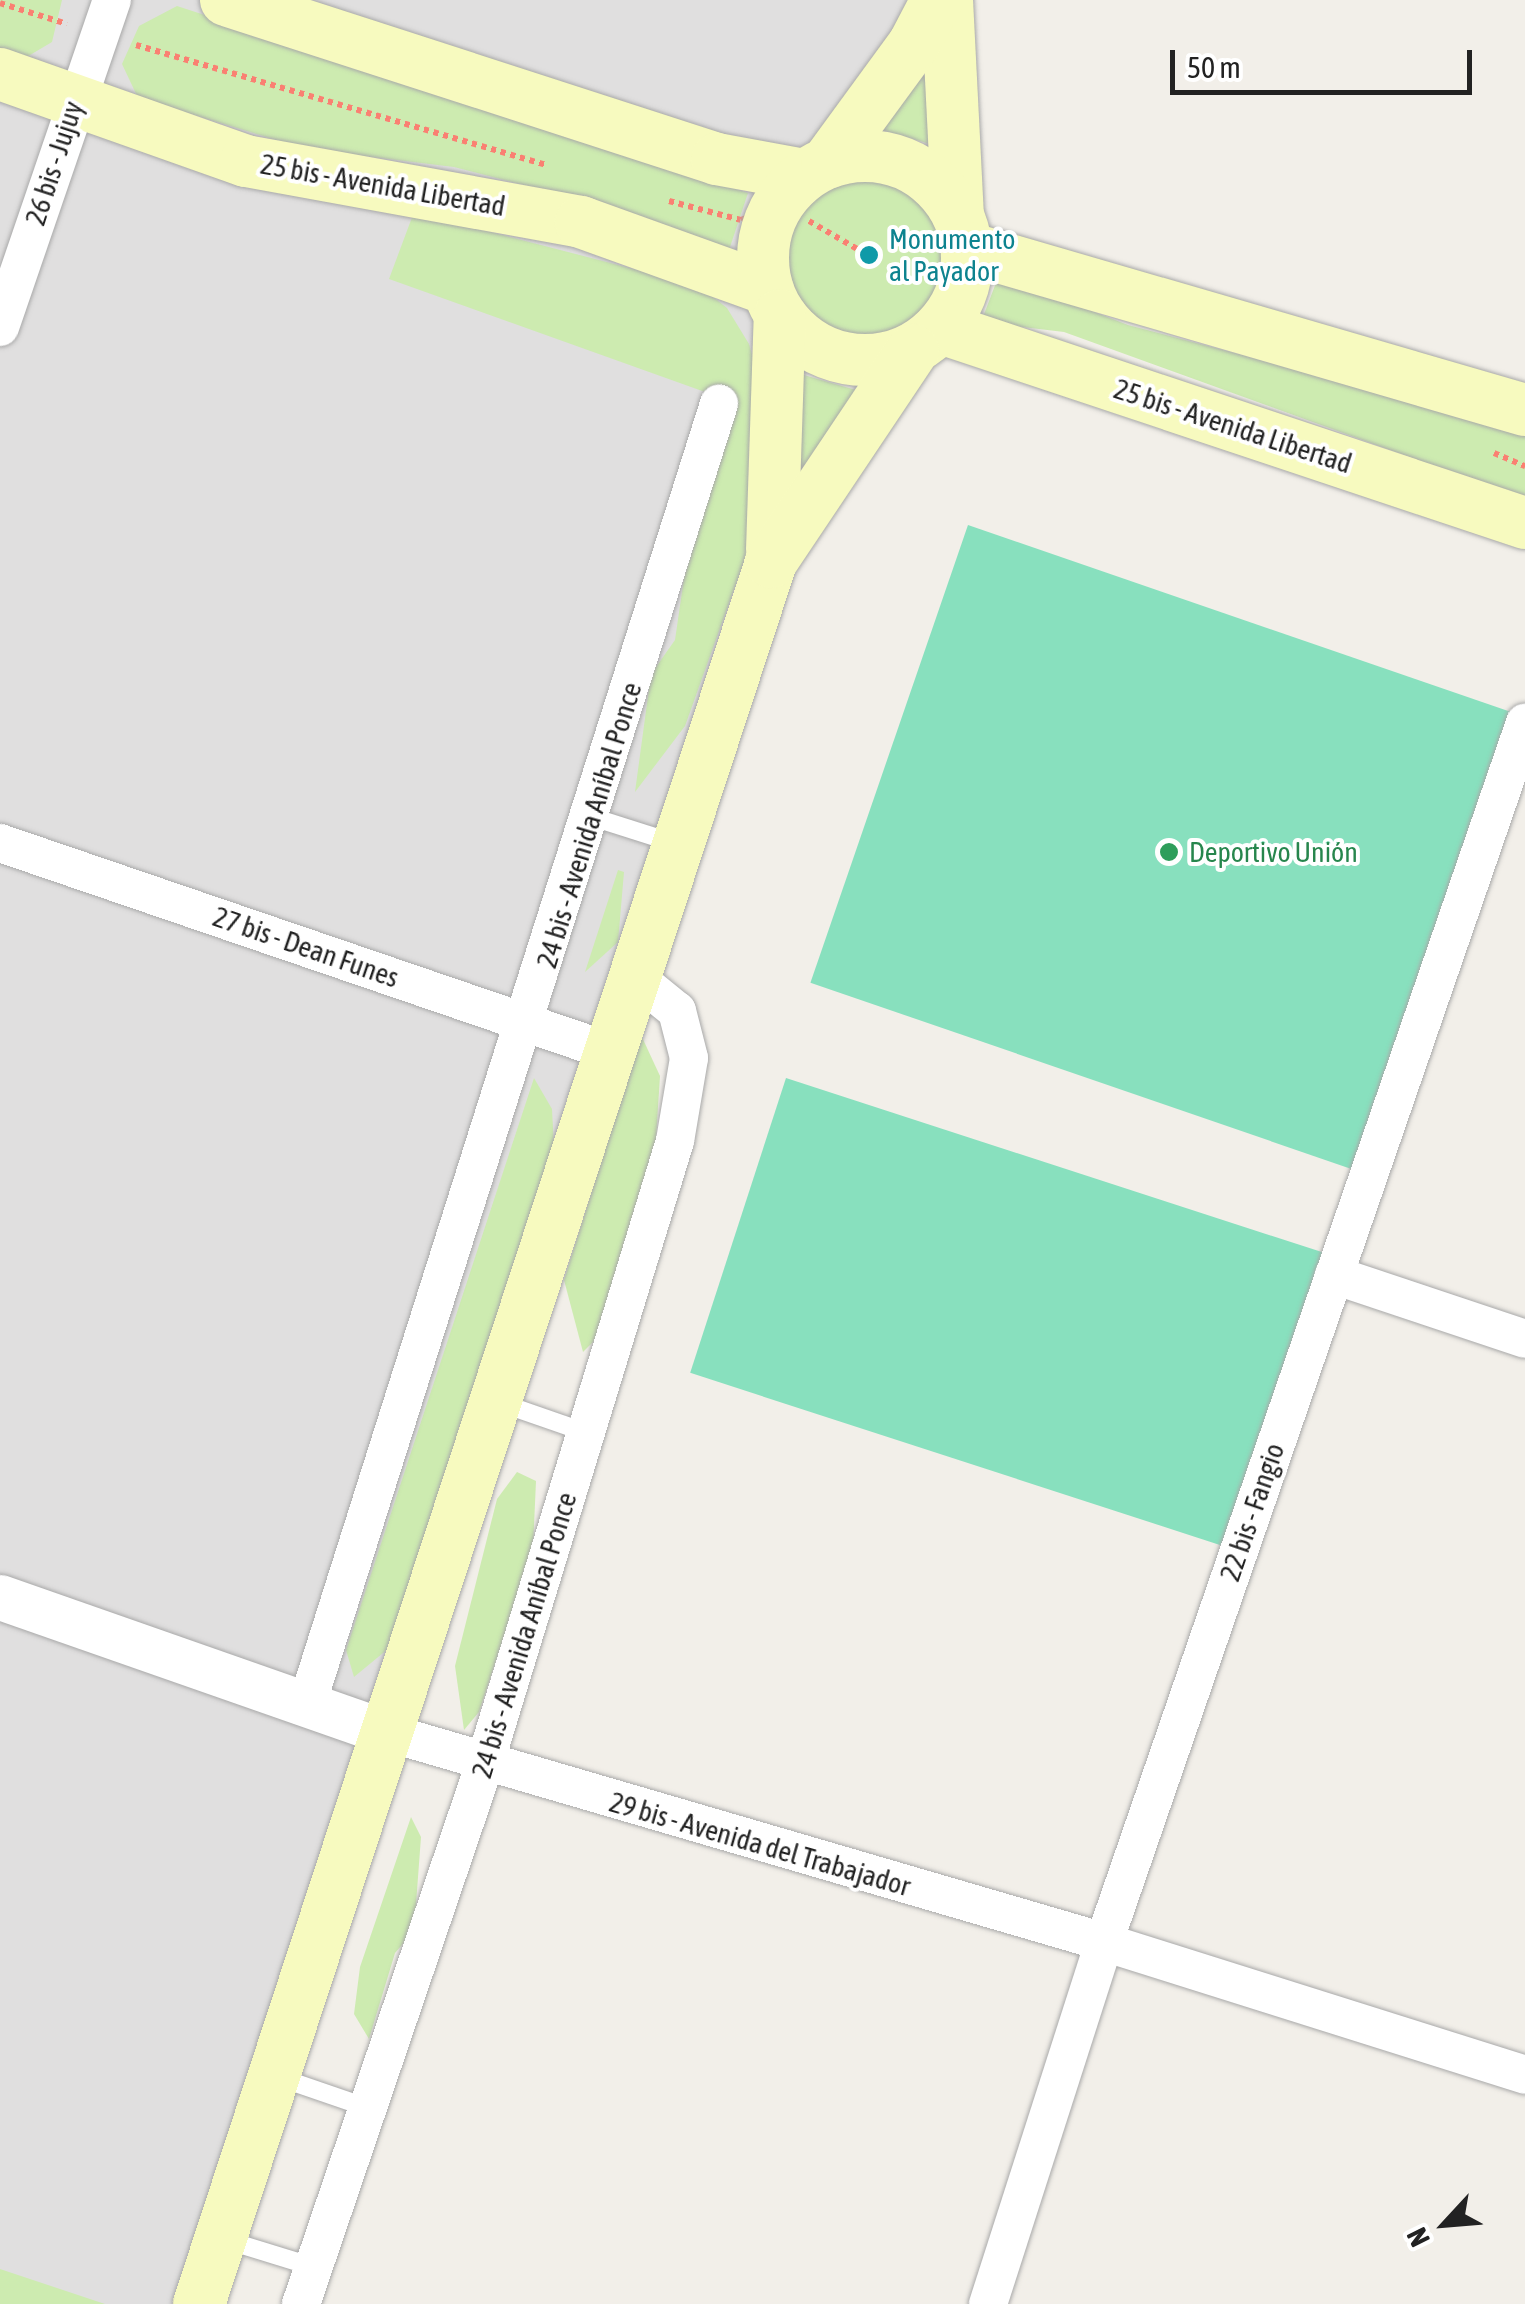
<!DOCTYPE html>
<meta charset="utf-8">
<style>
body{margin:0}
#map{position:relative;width:1525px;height:2304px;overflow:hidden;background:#f2efe9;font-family:"Asap Condensed",sans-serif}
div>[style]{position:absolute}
.residential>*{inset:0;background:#e0dfdf}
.grass>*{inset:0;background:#cdebb0}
.round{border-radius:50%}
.pitch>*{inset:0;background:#88e0be;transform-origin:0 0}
.path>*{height:6px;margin-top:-3px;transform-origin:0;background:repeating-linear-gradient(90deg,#fa8072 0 5px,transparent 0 10px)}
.roads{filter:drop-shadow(0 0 2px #a9a9a9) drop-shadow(0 0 2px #a9a9a9)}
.service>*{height:18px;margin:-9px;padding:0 9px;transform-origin:9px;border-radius:9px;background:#fff}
.minor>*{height:38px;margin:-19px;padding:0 19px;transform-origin:19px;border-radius:19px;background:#fff}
.tertiary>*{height:45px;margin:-22.5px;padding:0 22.5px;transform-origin:22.5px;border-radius:22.5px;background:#fff}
.secondary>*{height:52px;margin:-26px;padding:0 26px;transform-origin:26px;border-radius:26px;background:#f7fabf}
.secondary>.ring{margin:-26px;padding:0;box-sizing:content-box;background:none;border:52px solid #f7fabf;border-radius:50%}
.dots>*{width:28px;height:28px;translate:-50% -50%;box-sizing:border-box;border:5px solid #fff;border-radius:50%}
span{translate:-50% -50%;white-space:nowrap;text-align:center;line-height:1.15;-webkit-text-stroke:8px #fff;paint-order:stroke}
.street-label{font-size:28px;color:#222}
.culture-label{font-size:28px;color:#0d838f}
.left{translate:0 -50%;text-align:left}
.leisure-label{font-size:28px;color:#27864d}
.north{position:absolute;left:1395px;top:2174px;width:100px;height:100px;-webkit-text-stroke:8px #fff;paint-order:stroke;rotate:244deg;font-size:28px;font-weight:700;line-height:40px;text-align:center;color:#222}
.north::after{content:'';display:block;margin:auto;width:35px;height:45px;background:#222;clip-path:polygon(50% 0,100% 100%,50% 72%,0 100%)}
.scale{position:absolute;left:1170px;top:50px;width:302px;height:45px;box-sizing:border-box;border:5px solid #222;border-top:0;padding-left:12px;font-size:30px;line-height:35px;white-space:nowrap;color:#222;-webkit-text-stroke:8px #fff;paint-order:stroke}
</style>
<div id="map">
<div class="residential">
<div style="clip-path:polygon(0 0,937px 0,788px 190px,765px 235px,771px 562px,199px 2304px,0 2304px)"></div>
</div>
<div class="grass">
<div style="clip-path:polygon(0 0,62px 0,52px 42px,25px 58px,0 50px)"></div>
<div style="clip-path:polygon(177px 6px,748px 193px,729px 250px,589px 202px,454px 167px,306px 149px,138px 98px,122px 64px,139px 26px)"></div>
<div style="clip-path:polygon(935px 31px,930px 144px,875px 128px)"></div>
<div class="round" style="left:784px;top:178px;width:164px;height:164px"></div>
<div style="clip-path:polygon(414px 212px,699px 286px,727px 308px,749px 344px,761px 387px,752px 539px,685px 726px,635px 792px,651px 674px,675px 640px,684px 578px,727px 439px,705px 392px,389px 279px)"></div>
<div style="clip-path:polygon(999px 275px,1128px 325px,1525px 429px,1525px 499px,1064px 332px,981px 322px)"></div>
<div style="clip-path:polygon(790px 371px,863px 392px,787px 509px)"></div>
<div style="clip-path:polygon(618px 870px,624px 872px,618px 942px,585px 972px)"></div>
<div style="clip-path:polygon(641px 1035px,660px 1076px,655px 1154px,597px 1338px,583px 1352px,564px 1280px)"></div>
<div style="clip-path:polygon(534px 1078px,552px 1109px,554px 1147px,400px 1639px,354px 1677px,346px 1650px)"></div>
<div style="clip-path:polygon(517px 1472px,536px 1481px,533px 1548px,479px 1712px,464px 1730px,455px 1666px,497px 1499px)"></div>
<div style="clip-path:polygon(411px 1817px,421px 1837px,414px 1931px,395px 1953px,369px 2039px,354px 2014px,360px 1967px)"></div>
<div style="clip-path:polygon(0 2269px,105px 2304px,0 2304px)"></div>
</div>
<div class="pitch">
<div style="left:968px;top:525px;width:589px;height:484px;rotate:19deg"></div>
<div style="left:786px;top:1078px;width:565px;height:310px;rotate:18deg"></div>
</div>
<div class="path">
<div style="left:0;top:3px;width:70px;rotate:17.4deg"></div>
<div style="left:136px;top:45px;width:428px;rotate:16.3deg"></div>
<div style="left:669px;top:201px;width:74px;rotate:14.8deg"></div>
<div style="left:741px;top:220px;width:18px;rotate:-22deg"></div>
<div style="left:809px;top:221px;width:58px;rotate:30.1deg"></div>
<div style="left:1494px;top:453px;width:34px;rotate:23deg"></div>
</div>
<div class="roads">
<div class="service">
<div style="left:592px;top:817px;width:86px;rotate:17.6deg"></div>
<div style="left:498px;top:1402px;width:94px;rotate:19.2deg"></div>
<div style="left:278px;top:2077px;width:95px;rotate:19deg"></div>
<div style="left:223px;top:2239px;width:95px;rotate:17.1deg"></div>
</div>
<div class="minor">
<div style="left:0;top:327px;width:346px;rotate:-71.1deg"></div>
<div style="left:0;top:843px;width:646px;rotate:18.88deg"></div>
<div style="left:1334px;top:1275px;width:201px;rotate:18.5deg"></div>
<div style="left:308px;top:1701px;width:1361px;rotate:-72.42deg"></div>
<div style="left:386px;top:1732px;width:748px;rotate:16.3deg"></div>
<div style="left:1104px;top:1942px;width:442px;rotate:17.5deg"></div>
<div style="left:301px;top:2304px;width:568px;rotate:-71.21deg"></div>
<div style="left:484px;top:1766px;width:654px;rotate:-73.01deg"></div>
<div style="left:675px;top:1141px;width:84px;rotate:-80.4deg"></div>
<div style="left:689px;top:1058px;width:49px;rotate:-104.3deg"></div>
<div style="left:677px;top:1011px;width:55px;rotate:-140.9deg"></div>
<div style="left:988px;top:2304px;width:380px;rotate:-72.2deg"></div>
<div style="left:1104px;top:1942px;width:1290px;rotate:-70.95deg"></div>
</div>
<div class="tertiary">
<div style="left:0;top:1597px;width:409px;rotate:19.3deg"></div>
</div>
<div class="secondary">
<div style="left:226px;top:0;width:516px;rotate:17.94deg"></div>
<div style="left:717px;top:159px;width:88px;rotate:10.4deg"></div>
<div style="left:947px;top:0;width:214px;rotate:87.1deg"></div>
<div style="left:0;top:74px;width:261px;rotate:19.5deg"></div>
<div style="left:246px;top:161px;width:341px;rotate:10.3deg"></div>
<div style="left:581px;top:222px;width:198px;rotate:19.8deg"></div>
<div class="ring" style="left:763px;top:156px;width:152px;height:152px"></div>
<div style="left:827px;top:163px;width:147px;rotate:-53.8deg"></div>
<div style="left:914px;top:44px;width:50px;rotate:-62.4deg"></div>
<div style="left:968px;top:248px;width:580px;rotate:16.22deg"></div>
<div style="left:941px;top:328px;width:616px;rotate:18.46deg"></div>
<div style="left:772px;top:550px;width:235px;rotate:-88.1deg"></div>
<div style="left:199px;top:2304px;width:1834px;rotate:-71.82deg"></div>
<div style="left:771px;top:562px;width:255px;rotate:-56.2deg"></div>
</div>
</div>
<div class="dots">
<div style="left:869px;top:255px;background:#0f9aa8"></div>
<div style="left:1169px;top:852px;background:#2e9e5b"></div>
</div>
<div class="street-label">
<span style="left:54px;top:163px;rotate:-72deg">26 bis - Jujuy</span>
<span style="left:383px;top:185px;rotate:10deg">25 bis - Avenida Libertad</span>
<span style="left:1233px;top:426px;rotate:18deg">25 bis - Avenida Libertad</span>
<span style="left:589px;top:825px;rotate:-73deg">24 bis - Avenida Aníbal Ponce</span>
<span style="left:306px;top:947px;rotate:19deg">27 bis - Dean Funes</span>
<span style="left:1252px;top:1512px;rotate:-71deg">22 bis - Fangio</span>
<span style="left:524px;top:1635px;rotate:-73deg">24 bis - Avenida Aníbal Ponce</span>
<span style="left:760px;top:1844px;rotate:16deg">29 bis - Avenida del Trabajador</span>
</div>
<div class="culture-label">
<span class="left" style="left:889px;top:255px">Monumento<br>al Payador</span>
</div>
<div class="leisure-label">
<span class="left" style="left:1189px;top:852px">Deportivo Unión</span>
</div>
<div class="north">N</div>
<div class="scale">50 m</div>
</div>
